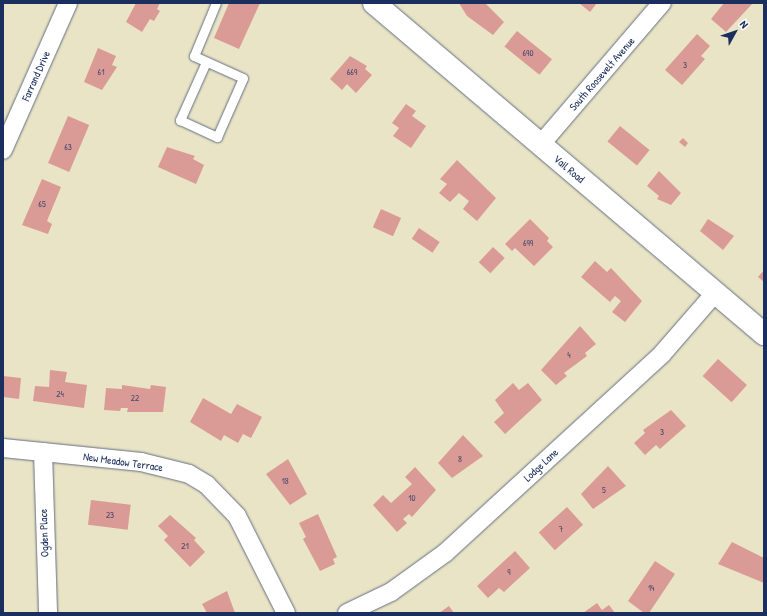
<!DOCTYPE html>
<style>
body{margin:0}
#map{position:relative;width:767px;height:616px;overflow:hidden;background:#e9e4c5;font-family:"Patrick Hand",sans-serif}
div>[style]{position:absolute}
.building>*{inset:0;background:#da9b97;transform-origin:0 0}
.roads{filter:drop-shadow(0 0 1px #636e82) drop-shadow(0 0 1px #636e82)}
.service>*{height:9px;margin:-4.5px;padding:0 4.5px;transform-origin:4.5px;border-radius:4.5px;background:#fff}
.minor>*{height:18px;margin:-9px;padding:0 9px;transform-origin:9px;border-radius:9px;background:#fff}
.tertiary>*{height:22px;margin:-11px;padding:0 11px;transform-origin:11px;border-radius:11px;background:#fff}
span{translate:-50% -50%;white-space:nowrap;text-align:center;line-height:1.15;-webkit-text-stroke:3px #fff;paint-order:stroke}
.number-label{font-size:9px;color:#4b4a6c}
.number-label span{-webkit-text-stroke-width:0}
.street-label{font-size:11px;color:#1b2f5e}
.frame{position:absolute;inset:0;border:4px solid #1b2f5e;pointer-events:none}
.north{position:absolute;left:715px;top:12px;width:40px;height:40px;-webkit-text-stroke:3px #fff;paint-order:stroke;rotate:50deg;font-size:11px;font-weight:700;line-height:16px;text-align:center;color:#1b2f5e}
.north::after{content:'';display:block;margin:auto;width:14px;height:18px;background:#1b2f5e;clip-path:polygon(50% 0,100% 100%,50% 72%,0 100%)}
</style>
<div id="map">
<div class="building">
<div style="clip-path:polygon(136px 3px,160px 3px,157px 9px,160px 11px,154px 21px,150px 19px,142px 32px,126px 22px)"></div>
<div style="clip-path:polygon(229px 3px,260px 3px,239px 49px,214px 38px)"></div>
<div style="clip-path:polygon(459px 3px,485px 3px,504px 22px,493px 35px,467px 16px)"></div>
<div style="clip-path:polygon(579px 3px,597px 3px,590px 12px)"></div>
<div style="clip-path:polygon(724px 3px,753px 3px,726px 32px,711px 19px)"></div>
<div style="left:517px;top:31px;width:45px;height:20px;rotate:39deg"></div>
<div style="clip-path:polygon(697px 34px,710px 46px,701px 56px,705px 59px,682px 85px,665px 70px)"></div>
<div style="clip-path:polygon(98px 48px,116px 56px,112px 65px,117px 67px,102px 90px,84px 82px)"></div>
<div style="clip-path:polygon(350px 56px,367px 66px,365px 69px,372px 75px,356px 93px,347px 84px,342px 90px,330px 79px)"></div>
<div style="clip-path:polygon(406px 104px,416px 111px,412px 116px,426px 126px,411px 148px,393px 136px,399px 128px,392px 123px)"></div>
<div style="left:68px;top:116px;width:23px;height:51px;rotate:23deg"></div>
<div style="left:620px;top:126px;width:38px;height:20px;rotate:39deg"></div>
<div style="clip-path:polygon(683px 138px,688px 143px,685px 147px,679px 142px)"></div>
<div style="clip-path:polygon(167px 147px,195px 156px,193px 159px,204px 165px,196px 184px,158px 167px)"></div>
<div style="clip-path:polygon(457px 160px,496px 198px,477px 221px,463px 209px,469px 201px,459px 193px,450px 202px,439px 193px,447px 184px,440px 179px)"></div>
<div style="clip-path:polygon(659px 171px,681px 193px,671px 205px,657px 199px,659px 196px,647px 186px)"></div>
<div style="clip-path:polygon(42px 179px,61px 187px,47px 221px,52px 224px,48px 234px,22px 225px)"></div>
<div style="left:381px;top:209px;width:22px;height:20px;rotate:24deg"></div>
<div style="clip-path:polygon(530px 219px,549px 238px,547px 241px,553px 247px,534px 266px,515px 248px,512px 251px,505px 244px)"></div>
<div style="clip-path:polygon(708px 219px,734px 236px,723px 250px,700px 231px)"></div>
<div style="left:419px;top:228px;width:25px;height:13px;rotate:34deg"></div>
<div style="left:493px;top:247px;width:16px;height:21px;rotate:43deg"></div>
<div style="clip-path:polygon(595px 261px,607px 272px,611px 268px,642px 301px,625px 322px,612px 312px,621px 301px,615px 296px,610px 302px,581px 277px)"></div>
<div style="clip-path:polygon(764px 270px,764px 282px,758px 277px)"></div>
<div style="clip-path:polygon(580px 326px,596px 344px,585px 353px,587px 356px,564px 373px,567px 376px,556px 385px,541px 370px)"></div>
<div style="left:718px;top:359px;width:39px;height:23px;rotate:42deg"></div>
<div style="clip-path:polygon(50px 370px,67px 372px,65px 382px,87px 385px,84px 408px,33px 401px,35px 386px,49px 387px)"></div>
<div style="clip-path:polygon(3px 376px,21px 378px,19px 399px,3px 397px)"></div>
<div style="clip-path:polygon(513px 383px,519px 390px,528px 383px,542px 400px,505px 434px,494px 422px,504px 413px,495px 400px)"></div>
<div style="clip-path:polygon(122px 385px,150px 389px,151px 385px,166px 387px,163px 412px,127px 412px,128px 408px,121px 408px,120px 411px,104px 410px,106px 388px,122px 389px)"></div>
<div style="clip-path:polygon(203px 398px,231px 414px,237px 404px,262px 417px,251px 438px,243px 434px,238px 443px,224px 435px,221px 441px,190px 422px)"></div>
<div style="clip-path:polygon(671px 410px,686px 426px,660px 449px,656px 445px,645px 455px,634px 443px,645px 433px,643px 430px)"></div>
<div style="clip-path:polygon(463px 435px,483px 456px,452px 478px,438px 463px)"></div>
<div style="clip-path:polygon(288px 459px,307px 494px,290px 505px,266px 474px)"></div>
<div style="clip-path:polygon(608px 466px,626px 486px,593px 509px,581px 494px)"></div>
<div style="clip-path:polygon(415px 467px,436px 490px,412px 517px,409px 514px,403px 519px,407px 523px,397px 532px,373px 505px,383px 495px,391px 503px,412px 484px,405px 477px)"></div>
<div style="left:91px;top:500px;width:40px;height:25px;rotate:7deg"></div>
<div style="left:567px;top:507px;width:24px;height:38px;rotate:48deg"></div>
<div style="clip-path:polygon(318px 514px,337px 557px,333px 559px,335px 564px,320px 571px,303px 539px,306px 537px,299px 523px)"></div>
<div style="clip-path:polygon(170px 515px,196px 538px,194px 540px,205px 552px,190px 567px,164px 540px,168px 536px,158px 526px)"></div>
<div style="clip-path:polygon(732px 542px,764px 558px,764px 583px,718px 564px)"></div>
<div style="clip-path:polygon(515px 551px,530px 568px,504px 592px,499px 588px,488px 598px,477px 586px)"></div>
<div style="clip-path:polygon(655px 561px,675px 574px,649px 613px,644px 613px,628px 601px)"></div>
<div style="clip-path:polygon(227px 591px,235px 613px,207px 613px,202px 604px)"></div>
<div style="clip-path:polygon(597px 603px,602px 610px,609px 605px,615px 613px,583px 613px)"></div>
<div style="clip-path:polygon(449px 606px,454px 613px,439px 613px)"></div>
</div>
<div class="roads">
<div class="service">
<div style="left:206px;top:62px;width:64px;rotate:114.1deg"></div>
<div style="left:180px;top:120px;width:41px;rotate:24.7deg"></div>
<div style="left:217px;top:137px;width:64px;rotate:-66.2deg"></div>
<div style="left:243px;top:78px;width:54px;rotate:-155.8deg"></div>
<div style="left:194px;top:56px;width:57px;rotate:-67.5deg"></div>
</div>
<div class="minor">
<div style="left:541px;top:144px;width:186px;rotate:-49.4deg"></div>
<div style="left:3px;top:150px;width:161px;rotate:-66.1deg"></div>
<div style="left:3px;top:448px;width:139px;rotate:5.8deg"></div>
<div style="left:141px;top:462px;width:49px;rotate:14deg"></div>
<div style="left:189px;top:474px;width:21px;rotate:31deg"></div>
<div style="left:207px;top:485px;width:43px;rotate:45.9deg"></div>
<div style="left:237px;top:516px;width:109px;rotate:63.2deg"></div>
<div style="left:43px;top:452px;width:161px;rotate:88.2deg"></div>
<div style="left:347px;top:613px;width:49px;rotate:-25.5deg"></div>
<div style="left:391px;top:592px;width:67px;rotate:-35.8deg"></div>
<div style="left:445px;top:553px;width:294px;rotate:-42.5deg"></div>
<div style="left:662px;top:354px;width:81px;rotate:-49deg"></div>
</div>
<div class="tertiary">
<div style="left:374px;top:3px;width:512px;rotate:40.32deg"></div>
</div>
</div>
<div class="number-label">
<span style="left:528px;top:53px">690</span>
<span style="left:685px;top:65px">3</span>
<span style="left:101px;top:72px">61</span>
<span style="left:352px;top:72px">669</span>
<span style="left:68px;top:147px">63</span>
<span style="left:42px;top:204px">65</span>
<span style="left:528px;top:243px">699</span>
<span style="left:569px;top:355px">4</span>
<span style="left:60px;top:394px">24</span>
<span style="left:135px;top:398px">22</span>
<span style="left:662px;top:432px">3</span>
<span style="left:460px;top:459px">8</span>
<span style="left:285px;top:481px">18</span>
<span style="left:604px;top:490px">5</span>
<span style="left:412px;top:498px">10</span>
<span style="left:110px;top:515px">23</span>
<span style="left:561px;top:529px">7</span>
<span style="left:185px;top:546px">21</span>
<span style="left:509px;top:572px">9</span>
<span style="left:651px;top:588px">14</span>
</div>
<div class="street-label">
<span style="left:602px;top:74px;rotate:-49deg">South Roosevelt Avenue</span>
<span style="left:36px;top:76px;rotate:-66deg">Farrand Drive</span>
<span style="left:569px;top:169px;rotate:40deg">Vail Road</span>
<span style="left:123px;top:462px;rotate:8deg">New Meadow Terrace</span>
<span style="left:541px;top:465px;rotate:-43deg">Lodge Lane</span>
<span style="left:44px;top:533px;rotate:-92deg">Ogden Place</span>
</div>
<div class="frame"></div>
<div class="north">N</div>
</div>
